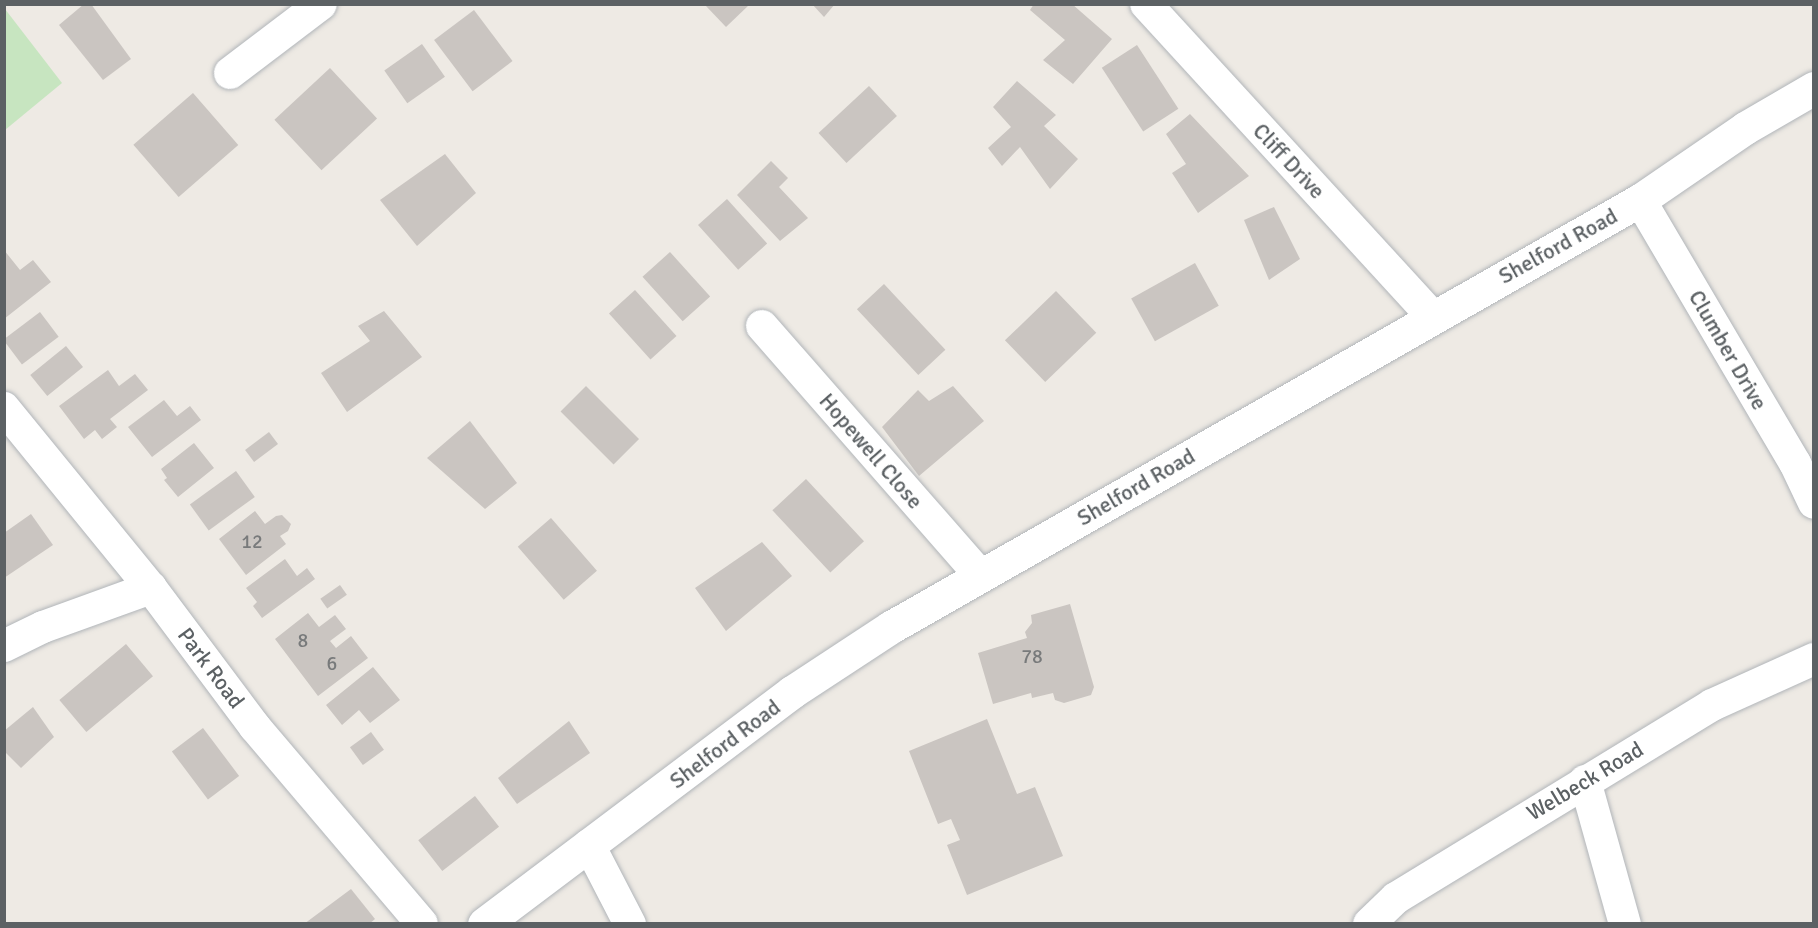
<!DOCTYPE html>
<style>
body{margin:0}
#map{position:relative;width:1818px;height:928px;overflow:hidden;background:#eeeae4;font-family:Signika,sans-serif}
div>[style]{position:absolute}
.green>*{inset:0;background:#c7e5c0}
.building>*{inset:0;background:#cac5c1;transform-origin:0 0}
.roads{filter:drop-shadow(0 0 2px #b1b5b9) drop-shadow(0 0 2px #b1b5b9)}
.minor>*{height:32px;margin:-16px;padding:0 16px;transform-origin:16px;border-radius:16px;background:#fff}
.tertiary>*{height:33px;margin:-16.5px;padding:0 16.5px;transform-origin:16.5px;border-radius:16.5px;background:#fff}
span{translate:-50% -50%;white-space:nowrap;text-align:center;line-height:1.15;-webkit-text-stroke:6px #fff;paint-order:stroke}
.number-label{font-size:20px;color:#787a7b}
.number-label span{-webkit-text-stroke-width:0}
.street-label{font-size:22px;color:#5c6164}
.frame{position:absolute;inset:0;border:6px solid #5c6164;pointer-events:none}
</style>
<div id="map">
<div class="green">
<div style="clip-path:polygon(5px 9px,62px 83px,5px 130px)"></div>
</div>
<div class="building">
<div style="clip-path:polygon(84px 4px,91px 4px,131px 59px,103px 80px,59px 25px)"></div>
<div style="clip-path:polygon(812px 4px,835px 4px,824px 17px)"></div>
<div style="clip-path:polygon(1034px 4px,1072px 4px,1112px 39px,1073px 84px,1043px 60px,1065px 40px,1030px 10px)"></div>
<div style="clip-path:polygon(705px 5px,749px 5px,726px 27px)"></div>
<div style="left:474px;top:10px;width:64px;height:50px;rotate:53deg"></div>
<div style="left:422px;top:44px;width:40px;height:46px;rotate:55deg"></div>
<div style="left:1137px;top:45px;width:76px;height:42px;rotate:57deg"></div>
<div style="left:330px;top:68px;width:69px;height:76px;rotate:47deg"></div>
<div style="clip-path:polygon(1017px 81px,1056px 115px,1044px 126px,1078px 159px,1050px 189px,1020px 147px,1002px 166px,988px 148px,1011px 127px,993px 107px)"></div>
<div style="left:869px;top:86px;width:41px;height:69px;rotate:47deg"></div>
<div style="left:193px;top:93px;width:69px;height:79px;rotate:49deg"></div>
<div style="clip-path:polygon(1190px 114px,1249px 176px,1198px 213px,1172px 173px,1186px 164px,1166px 134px)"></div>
<div style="clip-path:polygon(445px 154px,476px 193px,417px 246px,380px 200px)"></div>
<div style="clip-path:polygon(771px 161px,788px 178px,779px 187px,808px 218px,780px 241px,737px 195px)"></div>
<div style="left:727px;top:199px;width:60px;height:39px;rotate:48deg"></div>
<div style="clip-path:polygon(1274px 207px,1300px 259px,1269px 280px,1244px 220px)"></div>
<div style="clip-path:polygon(4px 250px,20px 270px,33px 260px,51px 282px,4px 319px)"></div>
<div style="left:670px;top:252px;width:60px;height:37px;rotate:48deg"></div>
<div style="left:1195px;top:263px;width:49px;height:73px;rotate:61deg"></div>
<div style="left:884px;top:284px;width:90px;height:37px;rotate:47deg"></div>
<div style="left:635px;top:290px;width:62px;height:35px;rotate:48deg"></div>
<div style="left:1056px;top:291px;width:58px;height:71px;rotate:46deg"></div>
<div style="clip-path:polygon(384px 311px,422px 357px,347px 412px,321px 373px,370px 341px,358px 326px)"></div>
<div style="left:40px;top:312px;width:31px;height:46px;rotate:53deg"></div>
<div style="left:66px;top:346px;width:27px;height:46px;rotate:51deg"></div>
<div style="clip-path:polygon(108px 370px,119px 386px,135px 374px,148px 390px,110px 419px,117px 427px,102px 439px,95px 430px,84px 439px,59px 406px)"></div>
<div style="left:586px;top:386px;width:75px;height:36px;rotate:45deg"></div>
<div style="clip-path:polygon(953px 386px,984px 421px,919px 476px,882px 427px,918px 390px,929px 401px)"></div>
<div style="clip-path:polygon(164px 400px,177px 416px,190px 406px,201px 420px,152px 457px,128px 427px)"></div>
<div style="clip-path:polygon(470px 421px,517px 483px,485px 509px,427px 458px)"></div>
<div style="left:269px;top:432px;width:15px;height:30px;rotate:53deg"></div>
<div style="clip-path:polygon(194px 443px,214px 468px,178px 497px,164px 480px,167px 478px,161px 469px)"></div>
<div style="left:236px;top:471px;width:32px;height:57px;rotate:54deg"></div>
<div style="left:806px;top:479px;width:85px;height:46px;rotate:47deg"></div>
<div style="clip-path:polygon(255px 511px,265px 524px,276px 516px,282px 515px,291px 524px,288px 531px,280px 536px,286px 544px,246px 575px,219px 539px)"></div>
<div style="clip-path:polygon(31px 514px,53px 545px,4px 578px,4px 533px)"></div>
<div style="left:551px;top:518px;width:70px;height:44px;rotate:49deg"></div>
<div style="clip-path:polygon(762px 542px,792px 576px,726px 631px,695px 588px)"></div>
<div style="clip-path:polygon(285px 559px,297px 576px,307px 568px,315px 579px,262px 618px,253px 606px,257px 602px,246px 588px)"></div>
<div style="left:340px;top:585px;width:12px;height:24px;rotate:55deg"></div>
<div style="clip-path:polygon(1070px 604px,1094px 687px,1091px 695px,1064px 703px,1055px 700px,1053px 693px,1032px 698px,1031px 693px,993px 704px,978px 653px,1027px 638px,1025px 632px,1032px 623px,1031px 615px)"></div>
<div style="clip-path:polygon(308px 613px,319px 627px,335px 615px,346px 629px,330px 641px,336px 648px,351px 636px,368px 658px,318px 696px,275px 639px)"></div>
<div style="left:126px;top:644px;width:42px;height:87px;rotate:50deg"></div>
<div style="clip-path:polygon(373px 667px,400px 700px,370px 723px,359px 710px,342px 725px,326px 705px)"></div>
<div style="clip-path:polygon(33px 707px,54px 737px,21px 768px,4px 751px,4px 731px)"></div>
<div style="clip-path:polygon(987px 719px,1017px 794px,1035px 787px,1063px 856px,967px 895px,947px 845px,960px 840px,951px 819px,938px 824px,909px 751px)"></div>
<div style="clip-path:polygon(569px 721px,590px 753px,517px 804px,498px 778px)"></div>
<div style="left:203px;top:728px;width:60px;height:39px;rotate:53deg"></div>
<div style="left:371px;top:732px;width:22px;height:26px;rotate:54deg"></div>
<div style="left:475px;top:796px;width:39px;height:72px;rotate:52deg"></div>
<div style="clip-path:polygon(351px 889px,375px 919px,369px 924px,304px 924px)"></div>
</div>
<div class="roads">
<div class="minor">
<div style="left:1146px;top:4px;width:425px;rotate:47.5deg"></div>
<div style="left:230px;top:73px;width:114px;rotate:-37.2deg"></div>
<div style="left:1640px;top:200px;width:305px;rotate:59.5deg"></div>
<div style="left:1795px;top:463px;width:44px;rotate:64.6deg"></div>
<div style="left:762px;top:326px;width:331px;rotate:48.8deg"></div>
<div style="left:4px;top:408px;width:232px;rotate:50.8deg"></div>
<div style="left:151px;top:588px;width:174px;rotate:53.2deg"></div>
<div style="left:255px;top:727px;width:258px;rotate:49.7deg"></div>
<div style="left:4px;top:646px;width:43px;rotate:-26deg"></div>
<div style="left:43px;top:627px;width:115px;rotate:-19.9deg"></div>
<div style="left:1585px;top:781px;width:148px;rotate:74.4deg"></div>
<div style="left:589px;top:845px;width:89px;rotate:62.6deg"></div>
<div style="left:1369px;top:924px;width:37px;rotate:-44deg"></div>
<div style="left:1396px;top:898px;width:370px;rotate:-31.4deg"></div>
<div style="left:1712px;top:705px;width:112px;rotate:-24.3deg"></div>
</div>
<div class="tertiary">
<div style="left:484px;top:924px;width:386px;rotate:-37deg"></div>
<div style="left:792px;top:692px;width:118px;rotate:-33.3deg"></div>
<div style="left:891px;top:627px;width:862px;rotate:-29.69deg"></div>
<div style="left:1640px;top:200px;width:127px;rotate:-34.4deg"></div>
<div style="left:1745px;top:128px;width:80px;rotate:-30.1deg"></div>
</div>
</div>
<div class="number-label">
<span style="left:252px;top:541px">12</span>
<span style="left:303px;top:640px">8</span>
<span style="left:1032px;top:656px">78</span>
<span style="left:332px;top:663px">6</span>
</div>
<div class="street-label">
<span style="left:1289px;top:161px;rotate:47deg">Cliff Drive</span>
<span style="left:1558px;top:246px;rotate:-29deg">Shelford Road</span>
<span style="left:1728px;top:350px;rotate:60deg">Clumber Drive</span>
<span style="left:871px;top:451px;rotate:49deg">Hopewell Close</span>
<span style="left:1136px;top:487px;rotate:-30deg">Shelford Road</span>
<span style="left:211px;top:668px;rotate:53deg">Park Road</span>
<span style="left:725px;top:744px;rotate:-37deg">Shelford Road</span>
<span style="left:1585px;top:781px;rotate:-31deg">Welbeck Road</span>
</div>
<div class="frame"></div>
</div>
